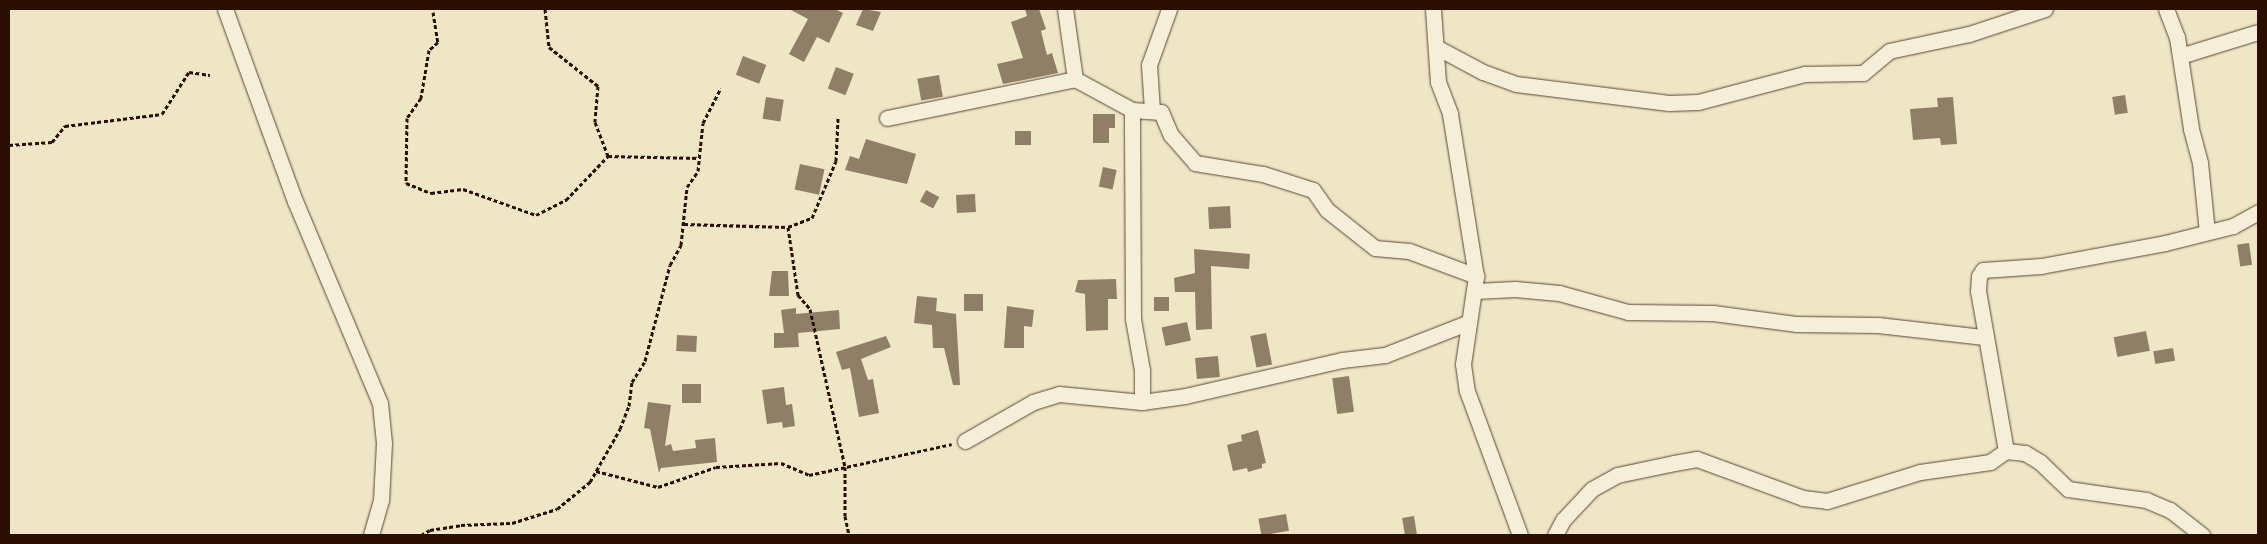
<!DOCTYPE html>
<style>
body{margin:0}
#map{position:relative;width:2267px;height:544px;overflow:hidden;background:#efe6c6;font-family:"Sorts Mill Goudy",serif}
div>[style]{position:absolute}
.building>*{inset:0;background:#907f67;transform-origin:0 0}
.path>*{height:3px;margin-top:-1.5px;transform-origin:0;background:repeating-linear-gradient(90deg,#2a0f00 0 4px,transparent 0 6.5px)}
.roads{filter:drop-shadow(0 0 1px #5b4532) drop-shadow(0 0 1px #5b4532)}
.street>*{height:15px;margin:-7.5px;padding:0 7.5px;transform-origin:7.5px;border-radius:7.5px;background:#f5efda}
span{translate:-50% -50%;white-space:nowrap;text-align:center;line-height:1.15;-webkit-text-stroke:4px #f5efda;paint-order:stroke}
.frame{position:absolute;inset:0;border:10px solid #2a0f00;pointer-events:none}
</style>
<div id="map">
<div class="building">
<div style="clip-path:polygon(789px 9px,835px 9px,843px 13px,829px 43px,817px 37px,804px 62px,789px 54px,808px 19px)"></div>
<div style="clip-path:polygon(863px 9px,881px 12px,873px 31px,856px 25px)"></div>
<div style="clip-path:polygon(1025px 9px,1039px 9px,1046px 29px,1041px 31px,1047px 55px,1052px 53px,1058px 73px,1003px 84px,997px 64px,1023px 58px,1011px 22px,1027px 16px)"></div>
<div style="left:743px;top:56px;width:25px;height:20px;rotate:21deg"></div>
<div style="left:836px;top:67px;width:19px;height:23px;rotate:21deg"></div>
<div style="left:939px;top:75px;width:22px;height:22px;rotate:80deg"></div>
<div style="left:2125px;top:95px;width:18px;height:13px;rotate:81deg"></div>
<div style="left:766px;top:97px;width:18px;height:22px;rotate:9deg"></div>
<div style="clip-path:polygon(1953px 97px,1957px 144px,1941px 145px,1940px 138px,1913px 140px,1910px 109px,1938px 107px,1937px 98px)"></div>
<div style="clip-path:polygon(1093px 114px,1115px 114px,1115px 128px,1109px 128px,1109px 143px,1093px 143px)"></div>
<div style="left:1015px;top:131px;width:16px;height:14px"></div>
<div style="clip-path:polygon(866px 139px,916px 154px,907px 184px,845px 170px,850px 156px,859px 159px)"></div>
<div style="left:800px;top:164px;width:25px;height:26px;rotate:12deg"></div>
<div style="left:1103px;top:167px;width:14px;height:20px;rotate:12deg"></div>
<div style="left:926px;top:190px;width:15px;height:13px;rotate:28deg"></div>
<div style="left:975px;top:194px;width:18px;height:19px;rotate:87deg"></div>
<div style="left:1230px;top:206px;width:22px;height:22px;rotate:87deg"></div>
<div style="left:2249px;top:243px;width:22px;height:12px;rotate:82deg"></div>
<div style="clip-path:polygon(1194px 249px,1250px 254px,1249px 269px,1211px 266px,1212px 329px,1196px 330px,1195px 292px,1175px 292px,1174px 278px,1195px 273px)"></div>
<div style="clip-path:polygon(772px 271px,788px 271px,789px 296px,769px 296px)"></div>
<div style="clip-path:polygon(1116px 279px,1117px 299px,1108px 299px,1108px 330px,1086px 331px,1085px 294px,1075px 292px,1078px 280px)"></div>
<div style="left:964px;top:294px;width:19px;height:17px"></div>
<div style="clip-path:polygon(917px 296px,937px 298px,936px 311px,956px 314px,960px 385px,953px 385px,944px 348px,933px 348px,932px 325px,914px 323px)"></div>
<div style="left:1169px;top:297px;width:14px;height:15px;rotate:90deg"></div>
<div style="clip-path:polygon(1007px 306px,1034px 310px,1032px 327px,1024px 326px,1024px 348px,1004px 348px)"></div>
<div style="clip-path:polygon(796px 308px,796px 314px,839px 310px,840px 329px,798px 333px,799px 347px,774px 348px,774px 333px,784px 333px,781px 310px)"></div>
<div style="left:1187px;top:322px;width:19px;height:26px;rotate:78deg"></div>
<div style="left:2146px;top:331px;width:20px;height:33px;rotate:79deg"></div>
<div style="left:1266px;top:333px;width:32px;height:16px;rotate:79deg"></div>
<div style="left:677px;top:335px;width:20px;height:16px;rotate:3deg"></div>
<div style="clip-path:polygon(886px 336px,891px 347px,861px 359px,868px 380px,873px 379px,879px 413px,859px 417px,850px 368px,842px 370px,836px 352px)"></div>
<div style="left:2173px;top:348px;width:13px;height:20px;rotate:81deg"></div>
<div style="left:1218px;top:356px;width:21px;height:23px;rotate:85deg"></div>
<div style="left:1349px;top:376px;width:36px;height:17px;rotate:82deg"></div>
<div style="left:701px;top:384px;width:19px;height:19px;rotate:90deg"></div>
<div style="clip-path:polygon(784px 387px,786px 405px,792px 404px,795px 426px,783px 428px,782px 422px,767px 424px,762px 390px)"></div>
<div style="clip-path:polygon(648px 402px,671px 405px,665px 446px,671px 444px,673px 451px,696px 448px,695px 440px,715px 438px,717px 462px,661px 468px,659px 473px,650px 429px,644px 428px)"></div>
<div style="clip-path:polygon(1258px 430px,1266px 463px,1262px 464px,1262px 468px,1248px 472px,1247px 468px,1233px 471px,1227px 445px,1242px 441px,1241px 435px)"></div>
<div style="left:1286px;top:514px;width:17px;height:28px;rotate:80deg"></div>
<div style="left:1414px;top:516px;width:19px;height:12px;rotate:81deg"></div>
</div>
<div class="path">
<div style="left:545px;top:9px;width:38px;rotate:84deg"></div>
<div style="left:549px;top:47px;width:63px;rotate:38.5deg"></div>
<div style="left:598px;top:86px;width:36px;rotate:95deg"></div>
<div style="left:595px;top:122px;width:36px;rotate:69deg"></div>
<div style="left:608px;top:156px;width:91px;rotate:1.3deg"></div>
<div style="left:433px;top:12px;width:30px;rotate:81deg"></div>
<div style="left:438px;top:42px;width:12px;rotate:138deg"></div>
<div style="left:429px;top:50px;width:49px;rotate:99.5deg"></div>
<div style="left:421px;top:98px;width:24px;rotate:125deg"></div>
<div style="left:407px;top:118px;width:65px;rotate:90.9deg"></div>
<div style="left:406px;top:183px;width:27px;rotate:22deg"></div>
<div style="left:431px;top:193px;width:32px;rotate:-7deg"></div>
<div style="left:463px;top:189px;width:77px;rotate:19.6deg"></div>
<div style="left:536px;top:215px;width:34px;rotate:-27deg"></div>
<div style="left:566px;top:200px;width:61px;rotate:-46.3deg"></div>
<div style="left:9px;top:145px;width:43px;rotate:-4deg"></div>
<div style="left:52px;top:142px;width:21px;rotate:-51deg"></div>
<div style="left:65px;top:126px;width:98px;rotate:-7.1deg"></div>
<div style="left:162px;top:114px;width:50px;rotate:-57.3deg"></div>
<div style="left:189px;top:72px;width:21px;rotate:8deg"></div>
<div style="left:684px;top:224px;width:104px;rotate:1.7deg"></div>
<div style="left:788px;top:227px;width:26px;rotate:-21deg"></div>
<div style="left:812px;top:218px;width:62px;rotate:-67.2deg"></div>
<div style="left:836px;top:161px;width:43px;rotate:-87.3deg"></div>
<div style="left:788px;top:227px;width:69px;rotate:81.6deg"></div>
<div style="left:798px;top:295px;width:18px;rotate:49deg"></div>
<div style="left:810px;top:309px;width:162px;rotate:77.5deg"></div>
<div style="left:845px;top:467px;width:49px;rotate:90deg"></div>
<div style="left:845px;top:516px;width:19px;rotate:78deg"></div>
<div style="left:596px;top:471px;width:64px;rotate:14.5deg"></div>
<div style="left:658px;top:487px;width:61px;rotate:-19deg"></div>
<div style="left:716px;top:467px;width:65px;rotate:-3.5deg"></div>
<div style="left:781px;top:463px;width:30px;rotate:23deg"></div>
<div style="left:809px;top:475px;width:146px;rotate:-12.2deg"></div>
<div style="left:421px;top:535px;width:10px;rotate:-29deg"></div>
<div style="left:430px;top:530px;width:31px;rotate:-9deg"></div>
<div style="left:461px;top:525px;width:51px;rotate:-2.2deg"></div>
<div style="left:512px;top:523px;width:47px;rotate:-17.3deg"></div>
<div style="left:557px;top:509px;width:43px;rotate:-39.3deg"></div>
<div style="left:590px;top:482px;width:61px;rotate:-60.5deg"></div>
<div style="left:620px;top:429px;width:25px;rotate:-69deg"></div>
<div style="left:629px;top:406px;width:24px;rotate:-83deg"></div>
<div style="left:632px;top:382px;width:25px;rotate:-58deg"></div>
<div style="left:645px;top:361px;width:99px;rotate:-75.4deg"></div>
<div style="left:670px;top:265px;width:23px;rotate:-61deg"></div>
<div style="left:681px;top:245px;width:58px;rotate:-84.1deg"></div>
<div style="left:687px;top:187px;width:19px;rotate:-55deg"></div>
<div style="left:698px;top:171px;width:48px;rotate:-84.1deg"></div>
<div style="left:703px;top:123px;width:39px;rotate:-63deg"></div>
</div>
<div class="roads">
<div class="street">
<div style="left:225px;top:9px;width:204px;rotate:70deg"></div>
<div style="left:295px;top:201px;width:219px;rotate:67.2deg"></div>
<div style="left:380px;top:403px;width:40px;rotate:84.3deg"></div>
<div style="left:384px;top:443px;width:57px;rotate:93deg"></div>
<div style="left:381px;top:500px;width:36px;rotate:106deg"></div>
<div style="left:1433px;top:9px;width:73px;rotate:86.1deg"></div>
<div style="left:1438px;top:82px;width:34px;rotate:69deg"></div>
<div style="left:1450px;top:114px;width:164px;rotate:80.9deg"></div>
<div style="left:1476px;top:276px;width:89px;rotate:98.4deg"></div>
<div style="left:1463px;top:364px;width:27px;rotate:82deg"></div>
<div style="left:1467px;top:391px;width:153px;rotate:69.8deg"></div>
<div style="left:2166px;top:9px;width:30px;rotate:69deg"></div>
<div style="left:2177px;top:37px;width:93px;rotate:81.3deg"></div>
<div style="left:2191px;top:129px;width:35px;rotate:75deg"></div>
<div style="left:2200px;top:163px;width:69px;rotate:84.2deg"></div>
<div style="left:1438px;top:48px;width:51px;rotate:28.1deg"></div>
<div style="left:1483px;top:72px;width:35px;rotate:20deg"></div>
<div style="left:1516px;top:84px;width:154px;rotate:7.1deg"></div>
<div style="left:1669px;top:103px;width:29px;rotate:-2deg"></div>
<div style="left:1698px;top:102px;width:111px;rotate:-14.7deg"></div>
<div style="left:1805px;top:74px;width:58px;rotate:-1deg"></div>
<div style="left:1863px;top:73px;width:34px;rotate:-40deg"></div>
<div style="left:1889px;top:51px;width:82px;rotate:-12deg"></div>
<div style="left:1969px;top:34px;width:80px;rotate:-18.2deg"></div>
<div style="left:2180px;top:56px;width:82px;rotate:-17.1deg"></div>
<div style="left:1075px;top:79px;width:65px;rotate:28.5deg"></div>
<div style="left:1152px;top:110px;width:45px;rotate:-93.8deg"></div>
<div style="left:1149px;top:65px;width:59px;rotate:-70.3deg"></div>
<div style="left:887px;top:118px;width:192px;rotate:-11.7deg"></div>
<div style="left:1075px;top:79px;width:71px;rotate:-98.1deg"></div>
<div style="left:1475px;top:291px;width:40px;rotate:-2.9deg"></div>
<div style="left:1515px;top:289px;width:44px;rotate:5.2deg"></div>
<div style="left:1559px;top:293px;width:72px;rotate:15.4deg"></div>
<div style="left:1628px;top:312px;width:85px;rotate:0.7deg"></div>
<div style="left:1713px;top:313px;width:85px;rotate:7.5deg"></div>
<div style="left:1797px;top:324px;width:81px;rotate:0.7deg"></div>
<div style="left:1878px;top:325px;width:107px;rotate:6.5deg"></div>
<div style="left:1142px;top:402px;width:32px;rotate:-90deg"></div>
<div style="left:1142px;top:370px;width:52px;rotate:-100deg"></div>
<div style="left:1133px;top:319px;width:209px;rotate:-90.3deg"></div>
<div style="left:1132px;top:110px;width:29px;rotate:4deg"></div>
<div style="left:1161px;top:112px;width:25px;rotate:67deg"></div>
<div style="left:1171px;top:135px;width:37px;rotate:49deg"></div>
<div style="left:1195px;top:163px;width:69px;rotate:9.2deg"></div>
<div style="left:1263px;top:174px;width:52px;rotate:17.7deg"></div>
<div style="left:1313px;top:190px;width:24px;rotate:55deg"></div>
<div style="left:1327px;top:210px;width:61px;rotate:38.4deg"></div>
<div style="left:1375px;top:248px;width:34px;rotate:5deg"></div>
<div style="left:1409px;top:251px;width:72px;rotate:20.5deg"></div>
<div style="left:965px;top:441px;width:78px;rotate:-29.8deg"></div>
<div style="left:1033px;top:402px;width:27px;rotate:-17deg"></div>
<div style="left:1059px;top:394px;width:83px;rotate:5.5deg"></div>
<div style="left:1142px;top:402px;width:43px;rotate:-7.9deg"></div>
<div style="left:1185px;top:396px;width:161px;rotate:-12.9deg"></div>
<div style="left:1342px;top:360px;width:43px;rotate:-6.6deg"></div>
<div style="left:1385px;top:355px;width:88px;rotate:-21.3deg"></div>
<div style="left:2006px;top:451px;width:162px;rotate:-99.9deg"></div>
<div style="left:1978px;top:291px;width:15px;rotate:-86deg"></div>
<div style="left:1979px;top:276px;width:7px;rotate:-56deg"></div>
<div style="left:1983px;top:270px;width:58px;rotate:-3.9deg"></div>
<div style="left:2041px;top:266px;width:126px;rotate:-10.5deg"></div>
<div style="left:2165px;top:243px;width:70px;rotate:-14deg"></div>
<div style="left:2233px;top:226px;width:29px;rotate:-29deg"></div>
<div style="left:1555px;top:535px;width:17px;rotate:-62deg"></div>
<div style="left:1563px;top:520px;width:42px;rotate:-46.9deg"></div>
<div style="left:1592px;top:489px;width:29px;rotate:-29deg"></div>
<div style="left:1617px;top:475px;width:58px;rotate:-11.9deg"></div>
<div style="left:1674px;top:463px;width:23px;rotate:-10deg"></div>
<div style="left:1697px;top:459px;width:113px;rotate:20.2deg"></div>
<div style="left:1803px;top:498px;width:24px;rotate:7deg"></div>
<div style="left:1827px;top:501px;width:97px;rotate:-17.3deg"></div>
<div style="left:1920px;top:472px;width:71px;rotate:-8.1deg"></div>
<div style="left:1990px;top:462px;width:19px;rotate:-35deg"></div>
<div style="left:2006px;top:451px;width:19px;rotate:6deg"></div>
<div style="left:2025px;top:453px;width:17px;rotate:31deg"></div>
<div style="left:2040px;top:462px;width:39px;rotate:44deg"></div>
<div style="left:2068px;top:489px;width:79px;rotate:8deg"></div>
<div style="left:2146px;top:500px;width:26px;rotate:23deg"></div>
<div style="left:2170px;top:510px;width:41px;rotate:38deg"></div>
</div>
</div>
<div class="frame"></div>
</div>
